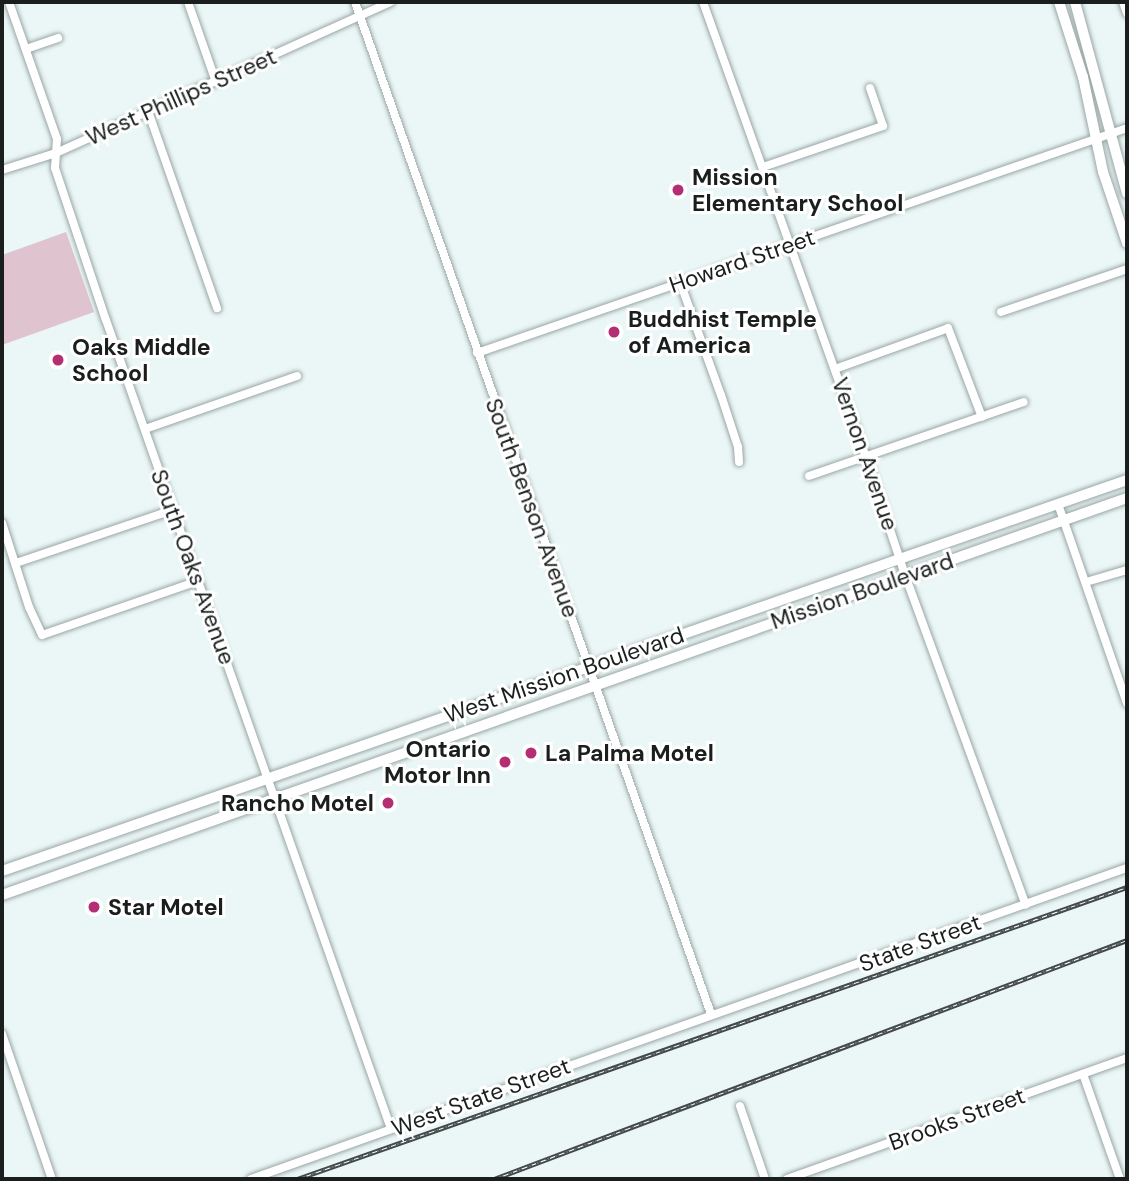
<!DOCTYPE html>
<style>
body{margin:0}
#map{position:relative;width:1129px;height:1181px;overflow:hidden;background:#eaf7f6;font-family:"DM Sans",sans-serif}
div>[style]{position:absolute}
.green>*{inset:0;background:#dfc3ce}
.roads{filter:drop-shadow(0 0 2px #9aa6a5) drop-shadow(0 0 2px #9aa6a5)}
.minor>*{height:8px;margin:-4px;padding:0 4px;transform-origin:4px;border-radius:4px;background:#fff}
.major>*{height:10px;margin:-5px;padding:0 5px;transform-origin:5px;border-radius:5px;background:#fff}
.rail>*{height:4.5px;margin-top:-2.25px;transform-origin:0;background:repeating-linear-gradient(90deg,#fff 0 5px,#424948 0 10px);box-sizing:border-box;border-block:2px solid #424948}
.dots>*{width:19px;height:19px;translate:-50% -50%;box-sizing:border-box;border:4px solid #fff;border-radius:50%}
span{translate:-50% -50%;white-space:nowrap;text-align:center;line-height:1.15;-webkit-text-stroke:6px #fff;paint-order:stroke}
.street-label{font-size:23px;color:#1a1f1e}
.poi-label{font-size:23px;color:#1a1f1e;font-weight:700}
.left{translate:0 -50%;text-align:left}
.right{translate:-100% -50%;text-align:right}
.frame{position:absolute;inset:0;border:4px solid #1a1f1e;pointer-events:none}
</style>
<div id="map">
<div class="green">
<div style="clip-path:polygon(66px 232px,94px 312px,2px 345px,2px 255px)"></div>
</div>
<div class="roads">
<div class="minor">
<div style="left:9px;top:2px;width:145px;rotate:70.7deg"></div>
<div style="left:57px;top:139px;width:29px;rotate:94deg"></div>
<div style="left:55px;top:168px;width:160px;rotate:71.5deg"></div>
<div style="left:106px;top:320px;width:858px;rotate:70.59deg"></div>
<div style="left:188px;top:2px;width:85px;rotate:70.7deg"></div>
<div style="left:355px;top:2px;width:1073px;rotate:70.62deg"></div>
<div style="left:703px;top:2px;width:483px;rotate:70.3deg"></div>
<div style="left:866px;top:457px;width:124px;rotate:71.7deg"></div>
<div style="left:905px;top:575px;width:351px;rotate:69.9deg"></div>
<div style="left:1123px;top:2px;width:12px;rotate:70deg"></div>
<div style="left:26px;top:49px;width:34px;rotate:-19deg"></div>
<div style="left:148px;top:111px;width:209px;rotate:70.7deg"></div>
<div style="left:763px;top:167px;width:127px;rotate:-18.9deg"></div>
<div style="left:883px;top:126px;width:40px;rotate:-108.9deg"></div>
<div style="left:2px;top:170px;width:57px;rotate:-17.5deg"></div>
<div style="left:56px;top:153px;width:367px;rotate:-24.3deg"></div>
<div style="left:680px;top:282px;width:120px;rotate:70.1deg"></div>
<div style="left:721px;top:395px;width:55px;rotate:71.9deg"></div>
<div style="left:738px;top:447px;width:15px;rotate:86deg"></div>
<div style="left:1001px;top:312px;width:133px;rotate:-18.8deg"></div>
<div style="left:477px;top:353px;width:688px;rotate:-19.09deg"></div>
<div style="left:835px;top:369px;width:120px;rotate:-19.9deg"></div>
<div style="left:948px;top:328px;width:95px;rotate:69.1deg"></div>
<div style="left:145px;top:429px;width:161px;rotate:-19.2deg"></div>
<div style="left:809px;top:476px;width:227px;rotate:-19deg"></div>
<div style="left:1058px;top:504px;width:211px;rotate:70.9deg"></div>
<div style="left:2px;top:523px;width:88px;rotate:72.2deg"></div>
<div style="left:29px;top:607px;width:31px;rotate:65deg"></div>
<div style="left:42px;top:635px;width:165px;rotate:-19.1deg"></div>
<div style="left:16px;top:563px;width:166px;rotate:-18.7deg"></div>
<div style="left:1086px;top:582px;width:43px;rotate:-16.3deg"></div>
<div style="left:2px;top:1034px;width:153px;rotate:71deg"></div>
<div style="left:1083px;top:1074px;width:111px;rotate:70.6deg"></div>
<div style="left:740px;top:1106px;width:77px;rotate:71.1deg"></div>
<div style="left:251px;top:1179px;width:930px;rotate:-19.55deg"></div>
<div style="left:787px;top:1179px;width:361px;rotate:-19.6deg"></div>
</div>
<div class="major">
<div style="left:1059px;top:2px;width:79px;rotate:72.3deg"></div>
<div style="left:1083px;top:77px;width:97px;rotate:78.1deg"></div>
<div style="left:1103px;top:172px;width:75px;rotate:71.3deg"></div>
<div style="left:1075px;top:2px;width:198px;rotate:74.8deg"></div>
<div style="left:2px;top:871px;width:1191px;rotate:-19.17deg"></div>
<div style="left:2px;top:895px;width:1193px;rotate:-19.44deg"></div>
</div>
</div>
<div class="rail">
<div style="left:297px;top:1179px;width:880px;rotate:-19.38deg"></div>
<div style="left:494px;top:1179px;width:677px;rotate:-20.68deg"></div>
</div>
<div class="dots">
<div style="left:678px;top:190px;background:#b32e73"></div>
<div style="left:614px;top:332px;background:#b32e73"></div>
<div style="left:58px;top:360px;background:#b32e73"></div>
<div style="left:531px;top:753px;background:#b32e73"></div>
<div style="left:505px;top:762px;background:#b32e73"></div>
<div style="left:388px;top:803px;background:#b32e73"></div>
<div style="left:94px;top:907px;background:#b32e73"></div>
</div>
<div class="street-label">
<span style="left:181px;top:97px;rotate:-24deg">West Phillips Street</span>
<span style="left:742px;top:261px;rotate:-19deg">Howard Street</span>
<span style="left:865px;top:454px;rotate:71deg">Vernon Avenue</span>
<span style="left:532px;top:508px;rotate:70deg">South Benson Avenue</span>
<span style="left:193px;top:567px;rotate:70deg">South Oaks Avenue</span>
<span style="left:862px;top:591px;rotate:-19deg">Mission Boulevard</span>
<span style="left:564px;top:675px;rotate:-19deg">West Mission Boulevard</span>
<span style="left:920px;top:943px;rotate:-20deg">State Street</span>
<span style="left:481px;top:1097px;rotate:-20deg">West State Street</span>
<span style="left:957px;top:1119px;rotate:-20deg">Brooks Street</span>
</div>
<div class="poi-label">
<span class="left" style="left:692px;top:190px">Mission<br>Elementary School</span>
<span class="left" style="left:628px;top:332px">Buddhist Temple<br>of America</span>
<span class="left" style="left:72px;top:360px">Oaks Middle<br>School</span>
<span class="right" style="left:491px;top:762px">Ontario<br>Motor Inn</span>
<span class="left" style="left:545px;top:753px">La Palma Motel</span>
<span class="right" style="left:374px;top:803px">Rancho Motel</span>
<span class="left" style="left:108px;top:907px">Star Motel</span>
</div>
<div class="frame"></div>
</div>
